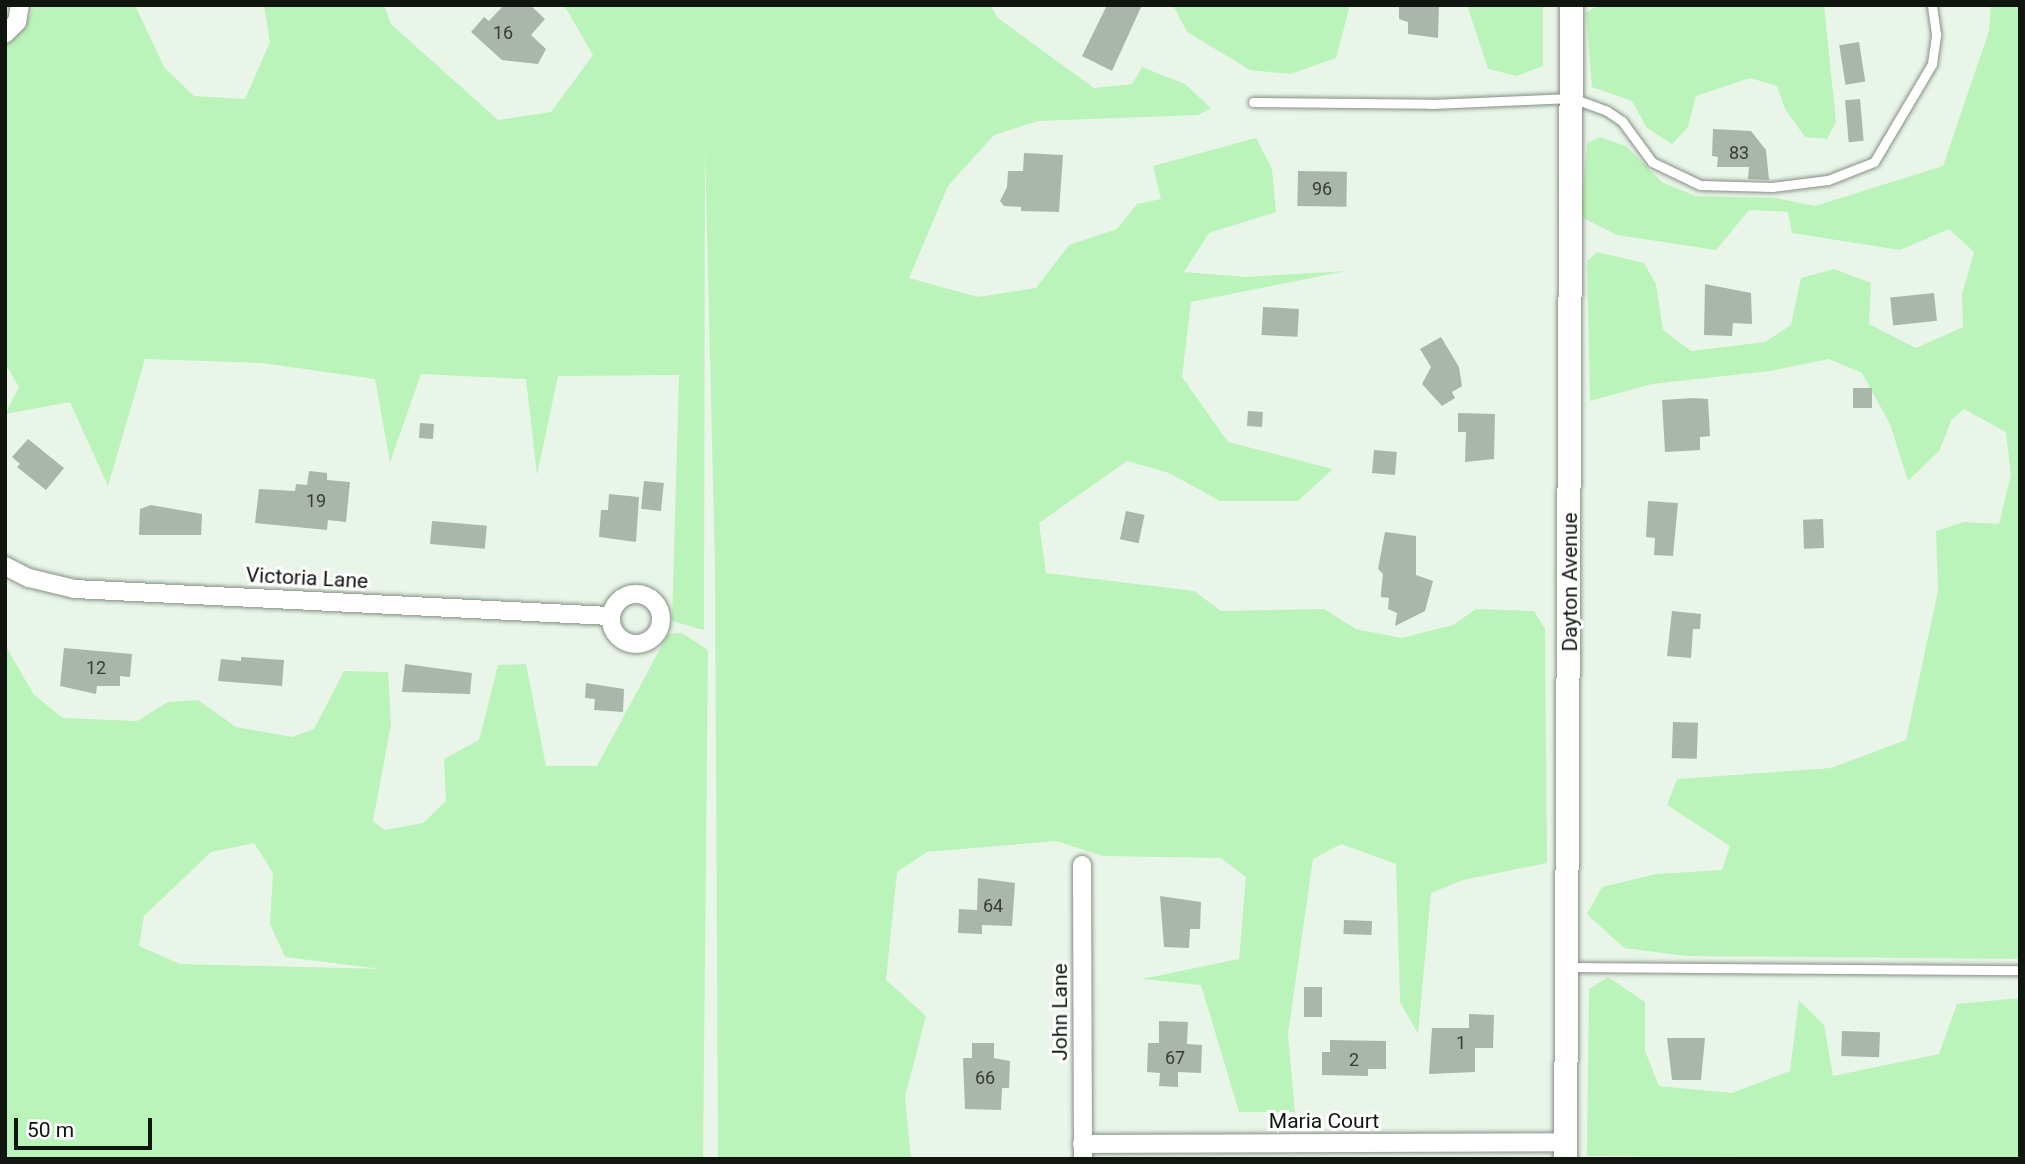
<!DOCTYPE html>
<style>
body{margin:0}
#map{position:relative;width:2025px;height:1164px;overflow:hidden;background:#e9f5e8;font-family:Roboto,sans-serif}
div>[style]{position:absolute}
.green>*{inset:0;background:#bbf4ba}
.building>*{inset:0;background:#aab6aa;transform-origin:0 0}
.roads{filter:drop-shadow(0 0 2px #859084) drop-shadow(0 0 2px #859084)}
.service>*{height:9px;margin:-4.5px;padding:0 4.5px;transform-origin:4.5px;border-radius:4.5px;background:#fff}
.minor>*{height:18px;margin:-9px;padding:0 9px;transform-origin:9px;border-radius:9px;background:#fff}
.minor>.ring{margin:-9px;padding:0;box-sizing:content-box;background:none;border:18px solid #fff;border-radius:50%}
.tertiary>*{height:23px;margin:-11.5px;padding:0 11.5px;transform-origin:11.5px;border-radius:11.5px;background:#fff}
span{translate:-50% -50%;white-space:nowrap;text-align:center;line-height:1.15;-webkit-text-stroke:6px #fefefe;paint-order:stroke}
.number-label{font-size:18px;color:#363d36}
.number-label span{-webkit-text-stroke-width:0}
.street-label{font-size:21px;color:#101510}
.frame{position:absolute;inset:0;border:7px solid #101510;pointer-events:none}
.scale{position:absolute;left:14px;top:1118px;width:138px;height:32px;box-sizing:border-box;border:4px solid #101510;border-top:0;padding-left:9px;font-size:21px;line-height:24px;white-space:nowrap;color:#101510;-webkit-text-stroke:5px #fefefe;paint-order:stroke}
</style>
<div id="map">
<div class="green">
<div style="clip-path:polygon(34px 5px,135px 5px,164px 67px,194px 96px,245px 99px,270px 42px,264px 5px,384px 5px,391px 24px,498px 120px,551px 112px,593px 55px,564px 5px,990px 5px,998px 18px,1094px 88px,1132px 84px,1142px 67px,1185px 84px,1211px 108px,1198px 115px,1038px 121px,994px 135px,948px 186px,909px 278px,978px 297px,1036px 288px,1069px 245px,1117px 229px,1137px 204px,1161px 199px,1153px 166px,1256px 138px,1272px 169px,1276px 212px,1209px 233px,1184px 272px,1246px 277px,1346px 271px,1191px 302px,1182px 377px,1228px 442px,1333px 469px,1298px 501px,1220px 501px,1169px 473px,1127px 461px,1039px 523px,1046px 573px,1194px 591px,1221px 611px,1324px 609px,1356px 629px,1402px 638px,1453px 625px,1476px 609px,1534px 611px,1545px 629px,1547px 863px,1463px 880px,1431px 893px,1418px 1034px,1400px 1002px,1396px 864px,1341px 844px,1313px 859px,1288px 1034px,1295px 1112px,1239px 1112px,1201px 985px,1142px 979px,1239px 959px,1246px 877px,1221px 858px,1103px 856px,1056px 841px,927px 852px,897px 872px,886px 980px,926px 1016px,905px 1097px,911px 1159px,718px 1159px,715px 568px,705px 147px,704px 630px,672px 621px,679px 375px,558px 376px,537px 475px,526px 379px,421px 374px,390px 462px,375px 379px,262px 363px,145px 359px,108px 486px,70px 402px,5px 414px,19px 387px,5px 363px,5px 44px,25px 27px)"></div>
<div style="clip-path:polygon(1173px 5px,1350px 5px,1336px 58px,1290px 74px,1250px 70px,1187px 32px)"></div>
<div style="clip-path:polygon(1467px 5px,1543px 5px,1543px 66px,1517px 76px,1488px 69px)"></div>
<div style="clip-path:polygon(1598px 5px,1824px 5px,1836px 122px,1827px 139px,1805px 137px,1785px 109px,1777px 86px,1750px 78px,1696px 96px,1688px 127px,1672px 144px,1647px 128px,1632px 101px,1592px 87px,1586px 13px)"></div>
<div style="clip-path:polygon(1991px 5px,2020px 5px,2020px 959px,1686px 956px,1624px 948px,1587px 914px,1602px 887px,1656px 874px,1722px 870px,1730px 846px,1667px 805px,1677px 779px,1831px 768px,1906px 740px,1938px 591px,1936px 531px,1964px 522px,1999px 524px,2011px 475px,2006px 432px,1964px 409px,1952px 419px,1939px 451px,1908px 481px,1890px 424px,1862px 373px,1829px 359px,1770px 371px,1652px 384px,1590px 401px,1587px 261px,1597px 252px,1644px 263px,1656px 284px,1663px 330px,1691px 351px,1765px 342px,1791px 325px,1801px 278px,1834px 269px,1871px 283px,1869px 324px,1916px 348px,1963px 327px,1962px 294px,1974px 252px,1949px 229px,1900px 250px,1792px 233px,1788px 212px,1749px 210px,1716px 250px,1617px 235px,1581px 217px,1587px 143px,1600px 137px,1626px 146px,1662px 182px,1695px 196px,1776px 198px,1815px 206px,1943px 166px,1989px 31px)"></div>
<div style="clip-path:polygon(evenodd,682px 633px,708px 650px,703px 1159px,5px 1159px,5px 645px,34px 695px,63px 718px,137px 721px,168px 702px,198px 700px,236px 727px,292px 737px,314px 729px,344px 671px,388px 672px,391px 724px,373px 821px,385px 830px,423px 823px,446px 801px,444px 759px,479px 740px,498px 665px,526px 664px,546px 766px,597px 766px,668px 634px,682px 633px,254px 843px,273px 873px,270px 924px,285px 957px,381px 969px,180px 964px,139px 946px,144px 916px,211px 852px,254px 843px)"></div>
<div style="clip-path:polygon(1608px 977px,1645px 1002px,1645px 1051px,1659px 1086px,1732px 1093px,1790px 1071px,1799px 1000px,1824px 1025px,1833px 1076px,1939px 1054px,1957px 1004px,2020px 998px,2020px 1159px,1587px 1156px,1589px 989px)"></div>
</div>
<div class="building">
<div style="clip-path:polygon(504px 5px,530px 5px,545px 19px,531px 35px,546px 49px,538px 64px,502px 60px,471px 32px,484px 17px,489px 21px)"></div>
<div style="clip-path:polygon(1107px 5px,1142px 5px,1112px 71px,1082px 56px)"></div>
<div style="clip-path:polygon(1399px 5px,1439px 5px,1438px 38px,1408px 34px,1408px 22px,1399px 19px)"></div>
<div style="left:1859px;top:42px;width:40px;height:20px;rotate:81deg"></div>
<div style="left:1860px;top:99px;width:42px;height:15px;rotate:85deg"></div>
<div style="clip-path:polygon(1713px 129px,1751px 131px,1766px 150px,1769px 180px,1748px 179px,1749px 167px,1717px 167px,1718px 157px,1712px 156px)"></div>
<div style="clip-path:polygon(1024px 153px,1063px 155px,1059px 212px,1021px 211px,1021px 207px,1004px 206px,1000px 201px,1007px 187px,1008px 171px,1023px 171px)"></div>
<div style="left:1298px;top:171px;width:49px;height:35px;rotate:1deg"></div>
<div style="clip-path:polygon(1705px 284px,1751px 293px,1752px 324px,1733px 323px,1732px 336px,1704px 335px)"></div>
<div style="left:1934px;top:293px;width:28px;height:44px;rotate:84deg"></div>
<div style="left:1263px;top:307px;width:36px;height:28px;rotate:3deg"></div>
<div style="clip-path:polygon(1441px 337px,1459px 367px,1462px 386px,1452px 392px,1455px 398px,1442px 406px,1422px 384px,1431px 367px,1420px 349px)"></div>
<div style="left:1853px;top:388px;width:19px;height:20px"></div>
<div style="clip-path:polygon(1693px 398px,1708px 399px,1710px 436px,1700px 437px,1700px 450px,1665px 452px,1662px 400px)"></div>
<div style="left:1248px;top:411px;width:15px;height:15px;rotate:4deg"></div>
<div style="clip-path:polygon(1458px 413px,1495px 414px,1494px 459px,1465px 462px,1466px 432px,1458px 432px)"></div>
<div style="left:420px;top:423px;width:14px;height:15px;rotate:4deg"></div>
<div style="clip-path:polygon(28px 439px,64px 468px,46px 490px,17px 467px,20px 464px,12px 457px)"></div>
<div style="left:1374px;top:450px;width:23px;height:23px;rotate:5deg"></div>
<div style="clip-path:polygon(309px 471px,327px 473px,327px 480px,350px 482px,346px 522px,328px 520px,327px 530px,255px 523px,259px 489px,295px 491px,296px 484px,307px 485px)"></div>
<div style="left:644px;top:481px;width:20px;height:28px;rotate:6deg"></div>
<div style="clip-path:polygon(609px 494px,639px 497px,636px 542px,599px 537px,601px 510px,608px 510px)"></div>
<div style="clip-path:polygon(1648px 501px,1678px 503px,1673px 556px,1654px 555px,1655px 538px,1646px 537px)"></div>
<div style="clip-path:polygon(151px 505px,202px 514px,201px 535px,139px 535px,140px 509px)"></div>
<div style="left:1126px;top:511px;width:19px;height:29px;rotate:12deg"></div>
<div style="left:1823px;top:519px;width:29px;height:20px;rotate:88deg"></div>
<div style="left:432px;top:521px;width:55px;height:23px;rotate:5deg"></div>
<div style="clip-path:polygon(1385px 532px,1416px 536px,1416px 575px,1433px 581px,1425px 611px,1395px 626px,1397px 613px,1388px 609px,1389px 598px,1381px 597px,1381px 592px,1383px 574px,1378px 569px)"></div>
<div style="clip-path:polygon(1672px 611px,1701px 614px,1700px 629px,1693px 629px,1691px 658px,1667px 656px)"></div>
<div style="clip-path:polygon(64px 648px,132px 654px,130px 677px,120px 676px,120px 686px,97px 686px,96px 694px,60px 686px)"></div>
<div style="clip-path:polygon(241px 657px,284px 660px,282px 686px,218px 681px,221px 659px,241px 661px)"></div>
<div style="clip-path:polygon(405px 664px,472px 673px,470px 694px,402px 692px)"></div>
<div style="clip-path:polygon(586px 683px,624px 689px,623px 712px,594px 710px,595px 699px,585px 698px)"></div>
<div style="left:1673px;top:722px;width:25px;height:36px;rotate:2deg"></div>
<div style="clip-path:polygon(978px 878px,1015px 883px,1012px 926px,982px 925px,982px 934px,958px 933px,959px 909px,977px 910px)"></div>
<div style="clip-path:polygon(1160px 896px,1201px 902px,1200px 929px,1190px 929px,1189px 948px,1164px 947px)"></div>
<div style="left:1344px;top:920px;width:28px;height:14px;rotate:2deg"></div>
<div style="left:1304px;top:987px;width:18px;height:30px"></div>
<div style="clip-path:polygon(1469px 1014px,1494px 1015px,1493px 1048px,1475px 1048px,1475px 1072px,1429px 1074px,1432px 1028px,1469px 1028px)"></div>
<div style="clip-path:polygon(1159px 1021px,1188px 1022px,1187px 1044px,1202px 1045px,1201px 1073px,1178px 1072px,1178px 1087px,1159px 1086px,1160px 1073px,1147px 1072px,1148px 1043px,1159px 1043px)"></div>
<div style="left:1842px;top:1031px;width:38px;height:25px;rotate:2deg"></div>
<div style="clip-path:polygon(1667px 1038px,1705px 1038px,1701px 1080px,1672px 1080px)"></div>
<div style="clip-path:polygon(1330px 1040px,1386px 1041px,1386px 1069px,1368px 1069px,1368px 1076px,1322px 1075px,1322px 1052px,1330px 1052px)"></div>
<div style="clip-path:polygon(972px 1043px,994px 1043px,994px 1058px,1010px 1061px,1009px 1088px,1002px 1088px,1001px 1110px,965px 1109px,963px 1058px,972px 1058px)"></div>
</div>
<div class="roads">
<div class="service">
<div style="left:1253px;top:102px;width:178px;rotate:0.6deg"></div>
<div style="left:1431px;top:104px;width:141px;rotate:-2.4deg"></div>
<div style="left:1572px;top:98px;width:37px;rotate:20deg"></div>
<div style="left:1607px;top:111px;width:18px;rotate:34deg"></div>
<div style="left:1622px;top:121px;width:51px;rotate:53.8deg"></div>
<div style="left:1652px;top:162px;width:53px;rotate:25.6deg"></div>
<div style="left:1700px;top:185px;width:72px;rotate:1.6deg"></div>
<div style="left:1772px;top:187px;width:56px;rotate:-7.1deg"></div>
<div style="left:1828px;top:180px;width:49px;rotate:-21.4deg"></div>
<div style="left:1874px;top:162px;width:114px;rotate:-59.4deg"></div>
<div style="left:1932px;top:64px;width:30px;rotate:-82deg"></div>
<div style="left:1936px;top:34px;width:29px;rotate:-98deg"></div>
<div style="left:1569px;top:967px;width:451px;rotate:0.4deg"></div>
</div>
<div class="minor">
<div style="left:5px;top:34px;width:17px;rotate:-45deg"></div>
<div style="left:17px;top:22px;width:17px;rotate:-80deg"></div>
<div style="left:5px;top:566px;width:27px;rotate:27deg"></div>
<div style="left:29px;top:578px;width:47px;rotate:13.4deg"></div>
<div style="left:75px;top:589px;width:536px;rotate:2.89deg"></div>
<div class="ring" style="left:611px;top:594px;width:32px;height:32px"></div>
<div style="left:1082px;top:865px;width:294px;rotate:89.8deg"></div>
<div style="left:1082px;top:1144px;width:483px;rotate:-0.2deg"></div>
</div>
<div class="tertiary">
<div style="left:1565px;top:1159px;width:1154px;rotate:-89.7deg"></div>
</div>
</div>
<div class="number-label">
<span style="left:503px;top:33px">16</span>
<span style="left:1739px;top:153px">83</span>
<span style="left:1322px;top:189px">96</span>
<span style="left:316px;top:501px">19</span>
<span style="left:96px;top:668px">12</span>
<span style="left:993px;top:906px">64</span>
<span style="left:1461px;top:1043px">1</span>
<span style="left:1175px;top:1058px">67</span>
<span style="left:1354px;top:1060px">2</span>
<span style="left:985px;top:1078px">66</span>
</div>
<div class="street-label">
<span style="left:307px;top:578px;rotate:3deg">Victoria Lane</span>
<span style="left:1570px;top:582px;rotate:-90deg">Dayton Avenue</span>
<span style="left:1060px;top:1012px;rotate:-90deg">John Lane</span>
<span style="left:1324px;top:1121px">Maria Court</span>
</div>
<div class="frame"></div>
<div class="scale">50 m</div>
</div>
